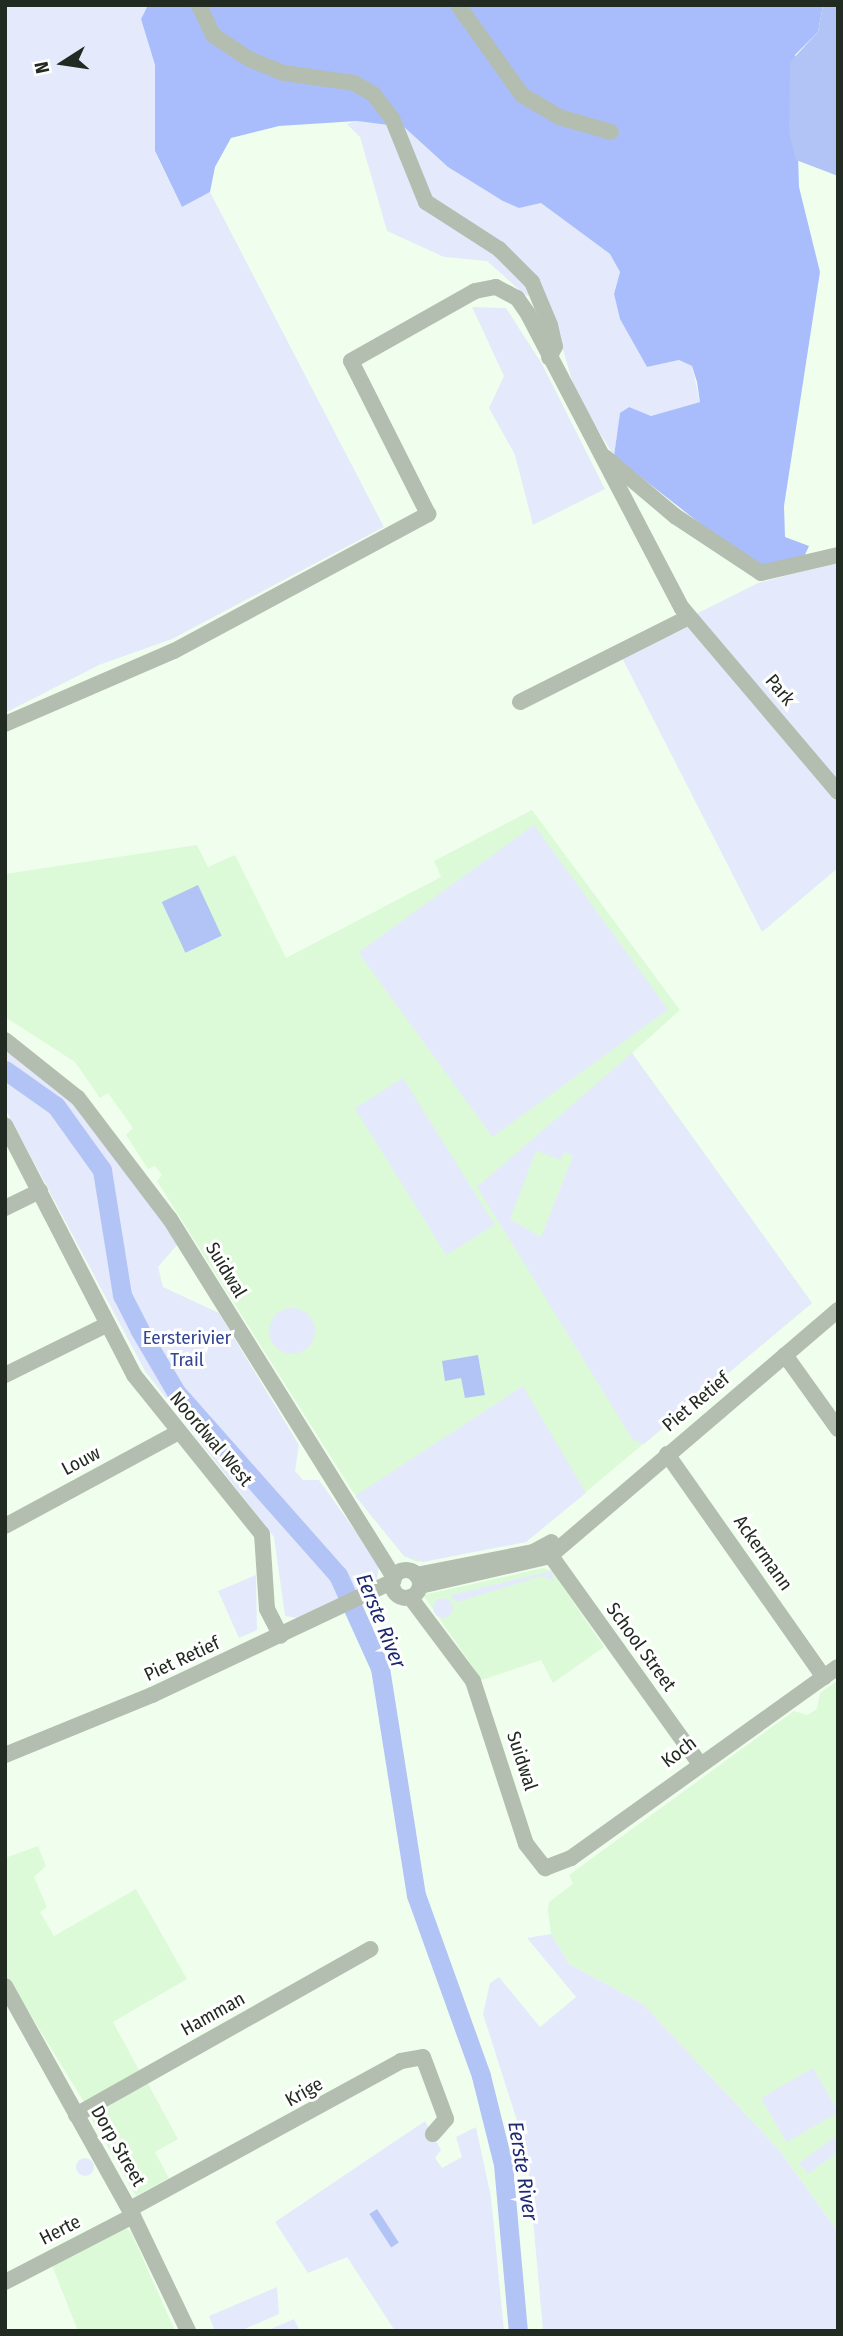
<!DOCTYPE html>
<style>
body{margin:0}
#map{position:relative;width:843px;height:2336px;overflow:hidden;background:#f0ffed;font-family:"Fira Sans Condensed",sans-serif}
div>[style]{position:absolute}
.built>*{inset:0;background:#dcfad7}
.green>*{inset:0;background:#e4eafb;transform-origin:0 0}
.round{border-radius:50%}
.forest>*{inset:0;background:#a9bdfd}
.water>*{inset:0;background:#b2c3f6;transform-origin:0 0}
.river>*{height:19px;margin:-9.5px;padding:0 9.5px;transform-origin:9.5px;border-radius:9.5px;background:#b2c3f6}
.minor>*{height:16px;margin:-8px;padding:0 8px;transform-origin:8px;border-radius:8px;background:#b3beb1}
.minor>.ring{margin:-8px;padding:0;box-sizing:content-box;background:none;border:16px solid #b3beb1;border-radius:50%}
span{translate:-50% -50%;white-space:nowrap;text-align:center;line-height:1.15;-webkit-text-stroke:6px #fff;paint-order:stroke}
.street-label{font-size:19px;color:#222b21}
.park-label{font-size:19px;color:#354690}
.water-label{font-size:21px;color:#1d2971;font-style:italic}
.frame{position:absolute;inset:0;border:7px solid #222b21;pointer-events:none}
.north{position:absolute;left:28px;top:28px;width:70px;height:70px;-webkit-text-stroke:5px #fff;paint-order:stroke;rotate:258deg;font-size:19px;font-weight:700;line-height:28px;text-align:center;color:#222b21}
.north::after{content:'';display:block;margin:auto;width:24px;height:32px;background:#222b21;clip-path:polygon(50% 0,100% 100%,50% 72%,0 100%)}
</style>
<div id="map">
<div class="built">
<div style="clip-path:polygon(532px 810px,680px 1010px,632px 1053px,812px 1303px,526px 1542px,417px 1562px,404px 1556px,353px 1492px,157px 1181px,162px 1175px,155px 1166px,148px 1169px,126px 1135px,133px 1128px,108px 1093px,100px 1098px,75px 1062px,5px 1017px,5px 874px,197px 845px,208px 867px,235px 855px,286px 958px,441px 877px,434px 861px)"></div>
<div style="clip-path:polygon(543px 1568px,552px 1571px,604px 1647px,553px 1683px,541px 1660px,482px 1680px,423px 1595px)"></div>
<div style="clip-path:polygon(838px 1680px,838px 2232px,780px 2151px,643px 2004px,569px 1964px,551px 1934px,548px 1911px,549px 1902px,573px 1884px,569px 1875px,794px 1711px,807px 1715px,817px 1709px,820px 1693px)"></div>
<div style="clip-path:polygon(38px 1846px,46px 1866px,34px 1877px,47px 1907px,40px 1912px,54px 1936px,136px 1889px,187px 1979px,113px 2022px,140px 2072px,84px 2102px,5px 1973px,5px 1858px)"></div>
<div style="clip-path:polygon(147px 2082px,178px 2139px,155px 2152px,169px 2178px,136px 2196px,91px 2118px)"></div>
<div style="clip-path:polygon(126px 2228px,131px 2232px,175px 2331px,78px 2331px,51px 2263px)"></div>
</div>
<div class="green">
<div style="clip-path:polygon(5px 5px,148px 5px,141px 19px,155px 65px,155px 152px,182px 207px,210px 192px,384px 527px,172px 639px,99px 665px,5px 713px)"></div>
<div style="clip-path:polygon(357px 121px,404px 127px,448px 167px,519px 208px,541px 203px,610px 254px,620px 272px,614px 294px,620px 318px,647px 367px,679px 360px,692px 366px,700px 402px,651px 416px,628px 407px,620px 414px,614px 456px,576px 394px,548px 299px,525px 295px,487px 261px,444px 257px,387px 231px,360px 137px,347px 124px)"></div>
<div style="clip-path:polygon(472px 307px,506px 308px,542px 364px,605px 489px,533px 525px,515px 455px,489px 408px,504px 376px)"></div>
<div style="clip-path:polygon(838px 562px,838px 783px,696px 614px,758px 583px)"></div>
<div style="clip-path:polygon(690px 626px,838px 799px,838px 868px,762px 932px,622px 658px)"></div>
<div style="left:534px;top:825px;width:228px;height:217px;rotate:54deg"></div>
<div style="clip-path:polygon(5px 1049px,74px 1103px,172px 1234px,178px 1244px,158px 1267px,163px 1287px,219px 1313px,299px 1445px,295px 1471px,303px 1480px,319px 1480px,379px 1564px,377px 1581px,297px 1618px,285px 1616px,274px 1537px,145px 1371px,5px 1108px)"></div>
<div style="clip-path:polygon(evenodd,632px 1053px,812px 1303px,644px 1444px,633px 1440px,477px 1187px,632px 1053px,536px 1151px,561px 1160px,564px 1152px,573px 1156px,541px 1237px,510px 1219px,536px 1151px)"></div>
<div style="left:403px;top:1078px;width:173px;height:57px;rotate:58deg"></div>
<div class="round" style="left:269px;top:1308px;width:46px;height:46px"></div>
<div style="clip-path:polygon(523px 1386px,586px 1493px,526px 1542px,423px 1562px,404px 1556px,355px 1496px)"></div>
<div style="clip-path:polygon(552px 1571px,554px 1581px,542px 1576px,457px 1602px,450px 1595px)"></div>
<div style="clip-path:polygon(256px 1575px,257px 1630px,239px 1638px,218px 1591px)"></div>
<div class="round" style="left:433px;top:1598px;width:20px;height:20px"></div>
<div style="clip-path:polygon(551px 1934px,569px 1964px,643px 2004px,780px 2151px,838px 2232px,838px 2331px,543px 2331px,527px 2152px,483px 2014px,490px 1983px,499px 1977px,540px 2027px,576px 1997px,527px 1938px)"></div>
<div style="left:813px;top:2068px;width:51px;height:60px;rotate:60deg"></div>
<div style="clip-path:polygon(425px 2121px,441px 2150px,435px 2158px,442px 2168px,462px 2157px,456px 2137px,476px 2127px,491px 2197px,504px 2331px,395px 2331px,347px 2257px,308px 2273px,275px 2222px)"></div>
<div style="clip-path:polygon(838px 2135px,838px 2152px,808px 2174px,799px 2163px)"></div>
<div class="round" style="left:76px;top:2158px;width:18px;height:18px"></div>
<div style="clip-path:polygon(277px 2287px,279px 2314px,240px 2331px,215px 2331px,209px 2316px)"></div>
<div style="clip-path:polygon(294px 2319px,300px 2331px,266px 2331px)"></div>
</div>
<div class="forest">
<div style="clip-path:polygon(148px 5px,823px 5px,818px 32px,795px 55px,799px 187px,820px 272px,784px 506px,785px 537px,809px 546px,803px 559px,758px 569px,614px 456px,620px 413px,629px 407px,651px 416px,700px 402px,697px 382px,692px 366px,679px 360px,647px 367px,620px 319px,614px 294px,620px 272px,610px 254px,541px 203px,519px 208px,503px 201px,448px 167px,404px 127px,357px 121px,279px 126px,231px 138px,215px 167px,210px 192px,182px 207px,155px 151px,155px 65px,141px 19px)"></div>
</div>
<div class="water">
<div style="clip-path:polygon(823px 5px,838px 5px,838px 176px,796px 160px,789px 132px,790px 62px,818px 32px)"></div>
<div style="left:198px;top:885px;width:56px;height:40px;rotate:65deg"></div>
<div style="clip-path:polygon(478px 1355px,485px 1395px,465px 1398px,461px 1378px,445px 1381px,442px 1361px)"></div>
<div style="left:377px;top:2209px;width:40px;height:9px;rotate:57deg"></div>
</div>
<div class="river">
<div style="left:5px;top:1070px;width:62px;rotate:35.2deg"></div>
<div style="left:56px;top:1106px;width:79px;rotate:54.3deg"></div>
<div style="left:102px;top:1170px;width:127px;rotate:80.9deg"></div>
<div style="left:122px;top:1295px;width:38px;rotate:63deg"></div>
<div style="left:139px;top:1329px;width:73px;rotate:59.6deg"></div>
<div style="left:176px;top:1392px;width:244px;rotate:48.5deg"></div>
<div style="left:338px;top:1575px;width:102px;rotate:65.7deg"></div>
<div style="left:380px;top:1668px;width:230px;rotate:81deg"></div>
<div style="left:416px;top:1895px;width:192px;rotate:70.2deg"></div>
<div style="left:481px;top:2076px;width:91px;rotate:76deg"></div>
<div style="left:503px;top:2164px;width:168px;rotate:84.9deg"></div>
</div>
<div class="minor">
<div style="left:199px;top:5px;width:33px;rotate:65deg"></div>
<div style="left:213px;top:35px;width:43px;rotate:33.7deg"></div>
<div style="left:249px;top:59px;width:38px;rotate:22deg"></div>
<div style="left:284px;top:73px;width:71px;rotate:8.1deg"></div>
<div style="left:354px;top:83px;width:22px;rotate:30deg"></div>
<div style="left:373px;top:94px;width:31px;rotate:52deg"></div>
<div style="left:392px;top:118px;width:91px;rotate:68deg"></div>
<div style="left:426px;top:202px;width:87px;rotate:32.8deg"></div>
<div style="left:499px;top:249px;width:47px;rotate:45deg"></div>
<div style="left:532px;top:282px;width:47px;rotate:67.3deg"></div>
<div style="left:550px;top:325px;width:22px;rotate:77deg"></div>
<div style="left:555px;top:346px;width:13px;rotate:117deg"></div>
<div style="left:458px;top:5px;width:110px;rotate:54.6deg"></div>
<div style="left:522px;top:95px;width:43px;rotate:30.7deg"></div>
<div style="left:559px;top:117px;width:54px;rotate:16.1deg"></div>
<div style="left:605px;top:457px;width:92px;rotate:40.1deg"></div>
<div style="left:675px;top:516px;width:103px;rotate:33.5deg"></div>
<div style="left:761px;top:573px;width:79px;rotate:-13.2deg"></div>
<div style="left:520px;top:702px;width:189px;rotate:-26.7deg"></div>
<div style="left:5px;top:724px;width:184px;rotate:-23.4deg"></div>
<div style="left:174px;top:651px;width:289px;rotate:-28.3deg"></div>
<div style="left:428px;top:514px;width:171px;rotate:-116.7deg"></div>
<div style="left:351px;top:361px;width:142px;rotate:-29.4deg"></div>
<div style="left:475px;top:291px;width:21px;rotate:-11deg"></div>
<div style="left:496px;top:287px;width:24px;rotate:28deg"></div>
<div style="left:517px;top:298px;width:19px;rotate:55deg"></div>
<div style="left:528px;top:314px;width:332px;rotate:62.4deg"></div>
<div style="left:682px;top:608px;width:241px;rotate:49.7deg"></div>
<div style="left:5px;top:1040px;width:93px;rotate:38.5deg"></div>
<div style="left:78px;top:1098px;width:152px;rotate:52.8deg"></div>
<div style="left:170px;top:1219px;width:423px;rotate:58deg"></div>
<div style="left:5px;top:1125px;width:281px;rotate:62.7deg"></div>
<div style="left:134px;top:1375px;width:204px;rotate:51.2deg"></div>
<div style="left:262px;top:1534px;width:75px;rotate:86.2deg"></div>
<div style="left:267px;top:1609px;width:30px;rotate:63deg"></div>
<div style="left:5px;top:1208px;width:39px;rotate:-26deg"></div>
<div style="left:785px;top:1355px;width:91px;rotate:54.4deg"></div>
<div style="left:5px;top:1375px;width:113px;rotate:-26.3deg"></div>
<div style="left:667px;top:1454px;width:273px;rotate:54.9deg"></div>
<div style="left:5px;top:1526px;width:196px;rotate:-28.4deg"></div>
<div style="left:546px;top:1549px;width:263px;rotate:54.4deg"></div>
<div class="ring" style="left:392px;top:1570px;width:12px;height:12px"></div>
<div style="left:416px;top:1575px;width:119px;rotate:-11.1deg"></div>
<div style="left:533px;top:1552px;width:21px;rotate:-28deg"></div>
<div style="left:420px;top:1586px;width:133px;rotate:-13deg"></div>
<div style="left:550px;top:1556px;width:379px;rotate:-40.5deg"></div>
<div style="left:410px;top:1597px;width:105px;rotate:53.1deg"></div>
<div style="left:473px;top:1681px;width:171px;rotate:72deg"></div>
<div style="left:526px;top:1844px;width:31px;rotate:52deg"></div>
<div style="left:545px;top:1868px;width:28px;rotate:-21deg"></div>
<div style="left:571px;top:1858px;width:328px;rotate:-35.6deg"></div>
<div style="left:5px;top:1755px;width:159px;rotate:-22.2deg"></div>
<div style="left:152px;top:1695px;width:267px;rotate:-25.3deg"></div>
<div style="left:5px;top:1986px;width:263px;rotate:60.9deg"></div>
<div style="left:133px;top:2216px;width:127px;rotate:64.4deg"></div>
<div style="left:76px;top:2115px;width:338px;rotate:-29.4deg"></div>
<div style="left:130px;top:2209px;width:309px;rotate:-28.6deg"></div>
<div style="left:401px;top:2061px;width:22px;rotate:-10deg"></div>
<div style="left:423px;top:2057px;width:66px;rotate:69.6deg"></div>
<div style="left:446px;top:2119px;width:20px;rotate:131deg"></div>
<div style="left:5px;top:2282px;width:144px;rotate:-27.3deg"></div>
</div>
<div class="street-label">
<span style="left:780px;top:690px;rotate:50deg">Park</span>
<span style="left:226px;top:1270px;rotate:59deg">Suidwal</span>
<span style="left:696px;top:1402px;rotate:-40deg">Piet Retief</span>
<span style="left:211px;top:1439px;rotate:50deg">Noordwal West</span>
<span style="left:81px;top:1461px;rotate:-28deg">Louw</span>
<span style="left:763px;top:1553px;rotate:55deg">Ackermann</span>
<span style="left:641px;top:1647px;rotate:54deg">School Street</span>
<span style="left:182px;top:1659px;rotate:-25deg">Piet Retief</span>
<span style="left:679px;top:1752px;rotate:-37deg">Koch</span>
<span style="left:522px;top:1761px;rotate:72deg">Suidwal</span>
<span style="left:213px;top:2014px;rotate:-29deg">Hamman</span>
<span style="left:304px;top:2092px;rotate:-29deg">Krige</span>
<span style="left:118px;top:2146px;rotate:60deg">Dorp Street</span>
<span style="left:60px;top:2230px;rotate:-27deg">Herte</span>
</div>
<div class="park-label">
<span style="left:187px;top:1349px">Eersterivier<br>Trail</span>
</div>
<div class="water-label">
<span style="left:381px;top:1621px;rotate:68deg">Eerste River</span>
<span style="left:523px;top:2171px;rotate:81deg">Eerste River</span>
</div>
<div class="frame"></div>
<div class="north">N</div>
</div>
